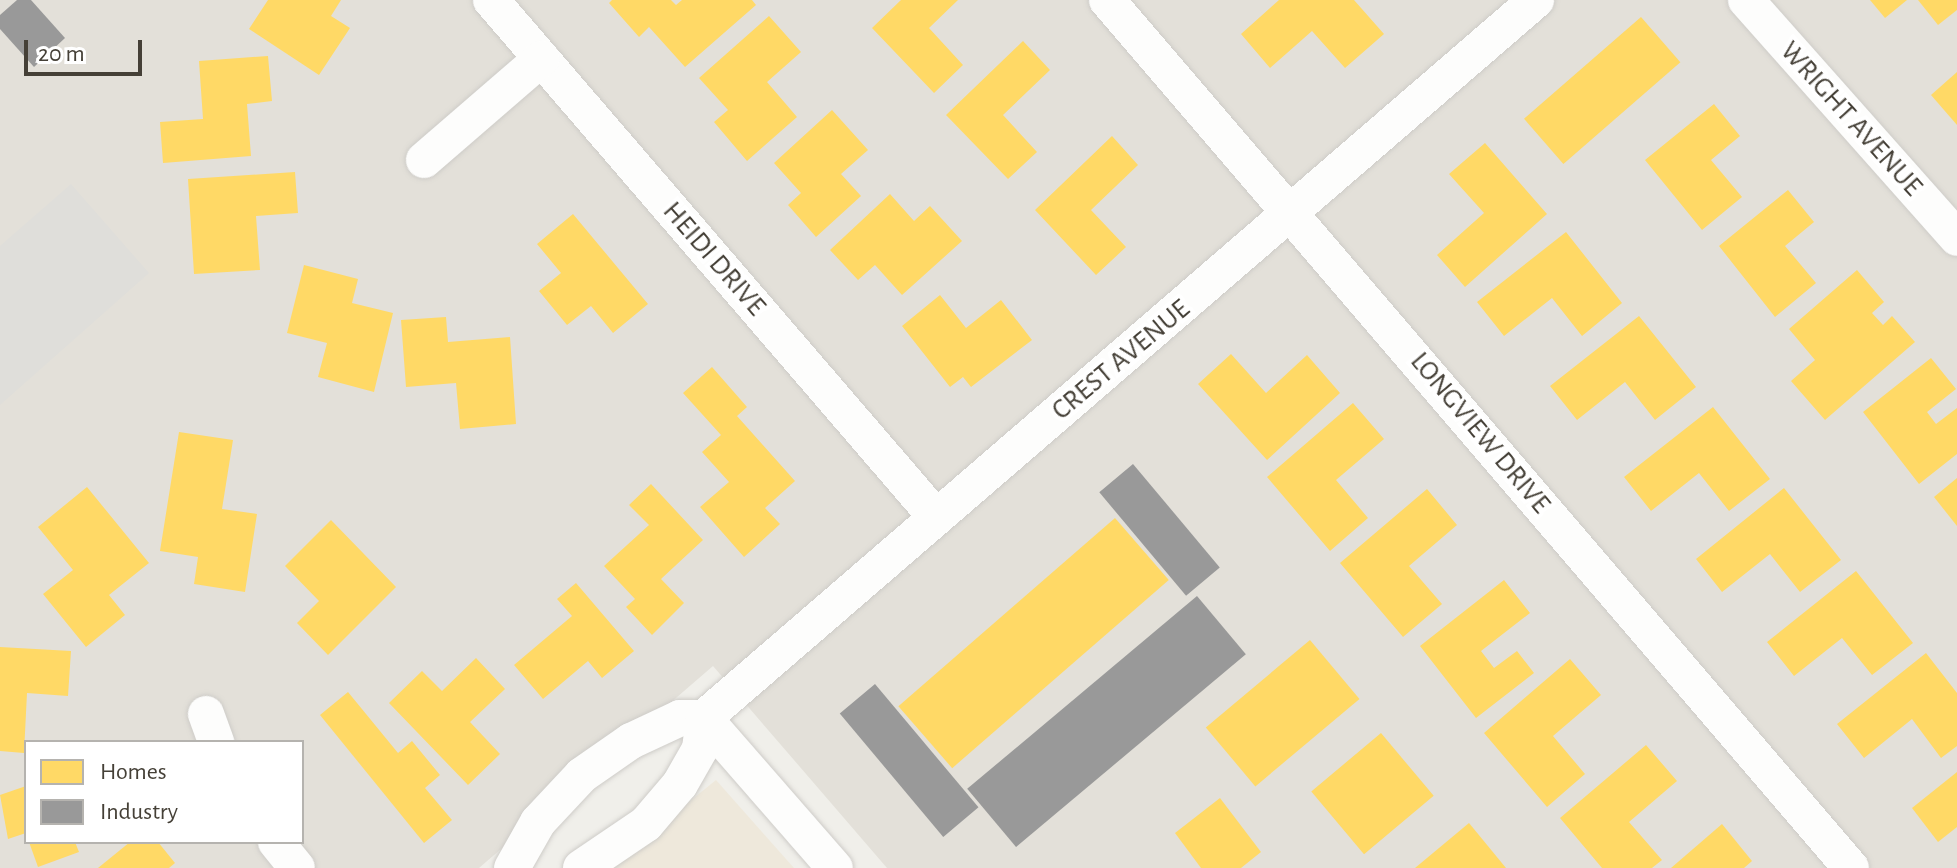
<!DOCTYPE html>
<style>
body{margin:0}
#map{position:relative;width:1957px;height:868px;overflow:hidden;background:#f0efea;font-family:"Alegreya Sans",sans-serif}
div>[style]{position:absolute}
.residential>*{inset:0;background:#e3e0d9}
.commercial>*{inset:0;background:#eee8db}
.parking>*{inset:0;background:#dfdeda}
.homes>*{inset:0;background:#ffd966;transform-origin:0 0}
.industry>*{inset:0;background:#999;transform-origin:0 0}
.roads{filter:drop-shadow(0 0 2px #ceccc8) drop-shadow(0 0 2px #ceccc8)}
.minor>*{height:36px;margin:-18px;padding:0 18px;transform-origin:18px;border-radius:18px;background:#fdfdfc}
span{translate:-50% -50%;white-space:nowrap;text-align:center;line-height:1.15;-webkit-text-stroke:8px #fff;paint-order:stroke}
.street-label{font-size:28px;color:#454037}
.legend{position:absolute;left:24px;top:740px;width:280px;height:104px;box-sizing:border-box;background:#fff;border:2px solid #b5b3af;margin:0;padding:10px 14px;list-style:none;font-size:24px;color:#454037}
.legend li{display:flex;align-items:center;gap:16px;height:40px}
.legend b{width:40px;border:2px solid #b5b3af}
.scale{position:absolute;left:24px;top:40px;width:118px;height:36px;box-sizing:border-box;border:4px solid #454037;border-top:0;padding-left:10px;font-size:24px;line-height:28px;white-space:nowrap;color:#454037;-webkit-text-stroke:6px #fff;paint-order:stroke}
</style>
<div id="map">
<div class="residential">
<div style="clip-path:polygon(evenodd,0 0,1957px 0,1957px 868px,887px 868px,713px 666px,479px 868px,0 868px,0 0,26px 742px,302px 742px,302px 842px,26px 842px,26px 742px)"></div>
</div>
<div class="commercial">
<div style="clip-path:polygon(716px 780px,794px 868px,608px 868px)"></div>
</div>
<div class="parking">
<div style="clip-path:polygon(71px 184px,149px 273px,0 405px,0 246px)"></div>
</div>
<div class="homes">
<div style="clip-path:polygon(268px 0,341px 0,331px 16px,350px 28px,319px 75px,249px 29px)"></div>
<div style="clip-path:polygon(612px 0,671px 0,676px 5px,682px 0,752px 0,756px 5px,685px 67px,649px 27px,639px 37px,609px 3px)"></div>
<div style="clip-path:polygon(901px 0,958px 0,929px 28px,963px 65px,934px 93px,872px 28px)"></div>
<div style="clip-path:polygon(1279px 0,1354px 0,1384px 34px,1345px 68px,1312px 31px,1270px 68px,1241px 34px)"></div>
<div style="clip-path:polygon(1870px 0,1907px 0,1885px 18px)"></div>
<div style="clip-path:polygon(1918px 0,1957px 0,1957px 10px,1938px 25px)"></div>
<div style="clip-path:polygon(769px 16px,801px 52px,767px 82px,797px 117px,747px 161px,714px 122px,728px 110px,699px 78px)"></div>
<div style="left:1641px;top:17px;width:60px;height:155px;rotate:49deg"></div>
<div style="clip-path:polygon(1023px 41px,1050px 70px,1003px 115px,1037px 152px,1008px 179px,946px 115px)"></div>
<div style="clip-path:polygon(268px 56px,272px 101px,247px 104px,251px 156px,163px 163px,160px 122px,203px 119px,199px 61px)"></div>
<div style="clip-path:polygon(1957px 72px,1957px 125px,1931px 95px)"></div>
<div style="clip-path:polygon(1714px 104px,1740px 136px,1711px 160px,1742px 197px,1702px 230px,1645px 160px)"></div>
<div style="clip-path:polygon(832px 110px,868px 150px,841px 174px,861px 196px,816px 237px,788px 205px,801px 193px,774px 163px)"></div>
<div style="clip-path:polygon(1112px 136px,1138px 165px,1091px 210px,1126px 247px,1096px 275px,1035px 210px)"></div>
<div style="clip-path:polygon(1485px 143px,1547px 214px,1465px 287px,1437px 255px,1484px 213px,1449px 174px)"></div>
<div style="clip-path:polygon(295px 172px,298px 213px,256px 216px,260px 270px,194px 274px,188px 179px)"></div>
<div style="clip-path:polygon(1788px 190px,1814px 222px,1785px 246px,1816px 283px,1775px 317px,1719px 246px)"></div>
<div style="clip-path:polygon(890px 194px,914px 221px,930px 206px,962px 241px,902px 295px,875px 265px,858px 280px,830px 250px)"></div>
<div style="clip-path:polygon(573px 214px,648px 304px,613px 333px,591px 306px,567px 325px,539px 291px,561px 273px,537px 244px)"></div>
<div style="clip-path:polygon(1566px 232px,1622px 303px,1582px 336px,1552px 298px,1504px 336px,1477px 302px)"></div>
<div style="clip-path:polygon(304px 265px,358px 279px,352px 303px,393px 313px,374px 392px,318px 377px,327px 343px,287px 333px)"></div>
<div style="clip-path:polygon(1857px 270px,1884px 302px,1872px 313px,1883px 325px,1892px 316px,1915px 342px,1825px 420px,1791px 381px,1815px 360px,1789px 329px)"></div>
<div style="clip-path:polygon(940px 295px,966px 328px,1001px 300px,1032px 340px,971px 387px,963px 377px,950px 387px,902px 326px)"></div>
<div style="clip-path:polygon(1639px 316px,1696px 387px,1655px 420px,1625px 382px,1577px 420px,1550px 386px)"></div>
<div style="clip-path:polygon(446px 317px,448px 342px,510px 337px,516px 424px,460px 429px,456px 383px,406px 387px,401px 320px)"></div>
<div style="clip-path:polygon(1231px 354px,1266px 393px,1307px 355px,1340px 393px,1267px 460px,1198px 384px)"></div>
<div style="clip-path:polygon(1931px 358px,1956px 389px,1927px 412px,1936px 424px,1957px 408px,1957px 454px,1919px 484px,1863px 412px)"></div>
<div style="clip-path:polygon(712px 367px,747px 407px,737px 416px,795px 481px,765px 508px,780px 524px,744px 557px,700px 507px,729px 482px,702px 452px,721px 435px,683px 393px)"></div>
<div style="clip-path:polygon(1353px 403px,1384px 439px,1336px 480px,1368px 518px,1330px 551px,1267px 477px)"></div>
<div style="clip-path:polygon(1713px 407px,1770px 479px,1729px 511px,1699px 473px,1651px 511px,1624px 477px)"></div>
<div style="clip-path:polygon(179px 432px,233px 440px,222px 509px,257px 514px,245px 592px,194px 584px,198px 557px,160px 551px)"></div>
<div style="clip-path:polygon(1957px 478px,1957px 526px,1934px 497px)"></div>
<div style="clip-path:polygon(651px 484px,703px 540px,661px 579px,684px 603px,652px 635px,626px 607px,635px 599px,604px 566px,649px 525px,629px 505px)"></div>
<div style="clip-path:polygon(87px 487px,149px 563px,109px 595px,125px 615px,86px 647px,43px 594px,73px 570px,38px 527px)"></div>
<div style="clip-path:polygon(1784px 488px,1841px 560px,1800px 592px,1770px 554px,1722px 592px,1696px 559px)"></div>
<div style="clip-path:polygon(1427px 489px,1457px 525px,1409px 566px,1442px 604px,1403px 637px,1340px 563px)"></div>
<div style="left:1115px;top:518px;width:82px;height:287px;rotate:49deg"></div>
<div style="clip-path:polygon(331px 520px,396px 587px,328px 655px,297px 623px,319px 601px,285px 566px)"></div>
<div style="clip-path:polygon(1856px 571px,1913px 643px,1872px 675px,1842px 638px,1794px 676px,1767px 642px)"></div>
<div style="clip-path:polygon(1504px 580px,1530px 613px,1481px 651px,1494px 668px,1517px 651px,1534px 673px,1476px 718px,1420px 646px)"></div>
<div style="clip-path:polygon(576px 583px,634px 651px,602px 678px,588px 661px,543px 699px,514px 665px,572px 616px,557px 599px)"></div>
<div style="left:1310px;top:640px;width:77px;height:136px;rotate:50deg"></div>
<div style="clip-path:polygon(0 647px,71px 651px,68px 696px,27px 693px,24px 753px,0 751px)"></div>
<div style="clip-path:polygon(1926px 653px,1957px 693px,1957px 746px,1941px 758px,1912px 719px,1864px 758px,1837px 724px)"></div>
<div style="clip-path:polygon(476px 658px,505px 689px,470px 722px,500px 754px,468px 785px,389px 703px,422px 671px,442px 691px)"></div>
<div style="clip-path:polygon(1570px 659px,1601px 695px,1553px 736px,1585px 774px,1547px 807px,1484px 733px)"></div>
<div style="clip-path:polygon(348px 692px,398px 753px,412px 741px,440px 775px,425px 788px,452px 820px,424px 843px,320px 715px)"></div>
<div style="left:1381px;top:733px;width:82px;height:91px;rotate:50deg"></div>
<div style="clip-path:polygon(1646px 745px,1677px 781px,1629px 822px,1662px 860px,1652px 868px,1602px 868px,1560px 818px)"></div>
<div style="clip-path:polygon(1957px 772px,1957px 827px,1938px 842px,1912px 808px)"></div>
<div style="clip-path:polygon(26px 786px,26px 833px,8px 839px,0 795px)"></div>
<div style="clip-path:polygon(1220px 798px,1261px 852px,1241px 868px,1201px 868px,1175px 833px)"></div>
<div style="clip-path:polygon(1469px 823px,1506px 868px,1415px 868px)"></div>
<div style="clip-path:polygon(1722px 824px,1752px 861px,1744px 868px,1671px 868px)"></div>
<div style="clip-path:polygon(29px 842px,75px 842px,79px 852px,38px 867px)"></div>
<div style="clip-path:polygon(130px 842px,158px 842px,175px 863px,169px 868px,98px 868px)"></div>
</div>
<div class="industry">
<div style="clip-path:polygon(17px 0,31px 0,65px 38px,34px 67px,0 29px,0 15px)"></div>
<div style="left:1133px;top:464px;width:135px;height:44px;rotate:50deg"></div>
<div style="left:1197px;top:596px;width:76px;height:300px;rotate:50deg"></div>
<div style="left:875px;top:684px;width:161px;height:46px;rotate:50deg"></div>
</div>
<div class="roads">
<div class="minor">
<div style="left:491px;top:0;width:682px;rotate:49.28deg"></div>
<div style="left:1107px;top:0;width:1143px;rotate:49.4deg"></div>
<div style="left:1746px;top:0;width:318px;rotate:48.4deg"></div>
<div style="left:424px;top:160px;width:155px;rotate:-40.8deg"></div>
<div style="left:206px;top:714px;width:30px;rotate:70deg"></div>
<div style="left:704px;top:718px;width:199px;rotate:48.9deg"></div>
<div style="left:276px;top:842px;width:33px;rotate:51deg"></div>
<div style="left:512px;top:868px;width:53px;rotate:-60.5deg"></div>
<div style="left:538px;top:822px;width:64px;rotate:-46.9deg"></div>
<div style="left:582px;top:775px;width:60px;rotate:-34.8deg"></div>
<div style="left:631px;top:741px;width:54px;rotate:-25.1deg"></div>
<div style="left:680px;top:718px;width:24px"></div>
<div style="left:704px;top:718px;width:1099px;rotate:-40.79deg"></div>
<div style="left:581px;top:868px;width:78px;rotate:-34.1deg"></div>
<div style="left:646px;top:824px;width:52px;rotate:-49.6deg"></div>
<div style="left:680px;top:784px;width:40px;rotate:-60.3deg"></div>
<div style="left:700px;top:749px;width:31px;rotate:-83deg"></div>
</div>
</div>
<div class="street-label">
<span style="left:1851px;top:119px;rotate:48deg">WRIGHT AVENUE</span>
<span style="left:714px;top:259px;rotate:49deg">HEIDI DRIVE</span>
<span style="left:1121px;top:360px;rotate:-40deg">CREST AVENUE</span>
<span style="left:1480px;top:433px;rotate:50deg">LONGVIEW DRIVE</span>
</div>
<ul class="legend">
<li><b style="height:22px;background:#ffd966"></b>Homes</li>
<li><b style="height:22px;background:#999"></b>Industry</li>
</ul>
<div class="scale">20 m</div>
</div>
